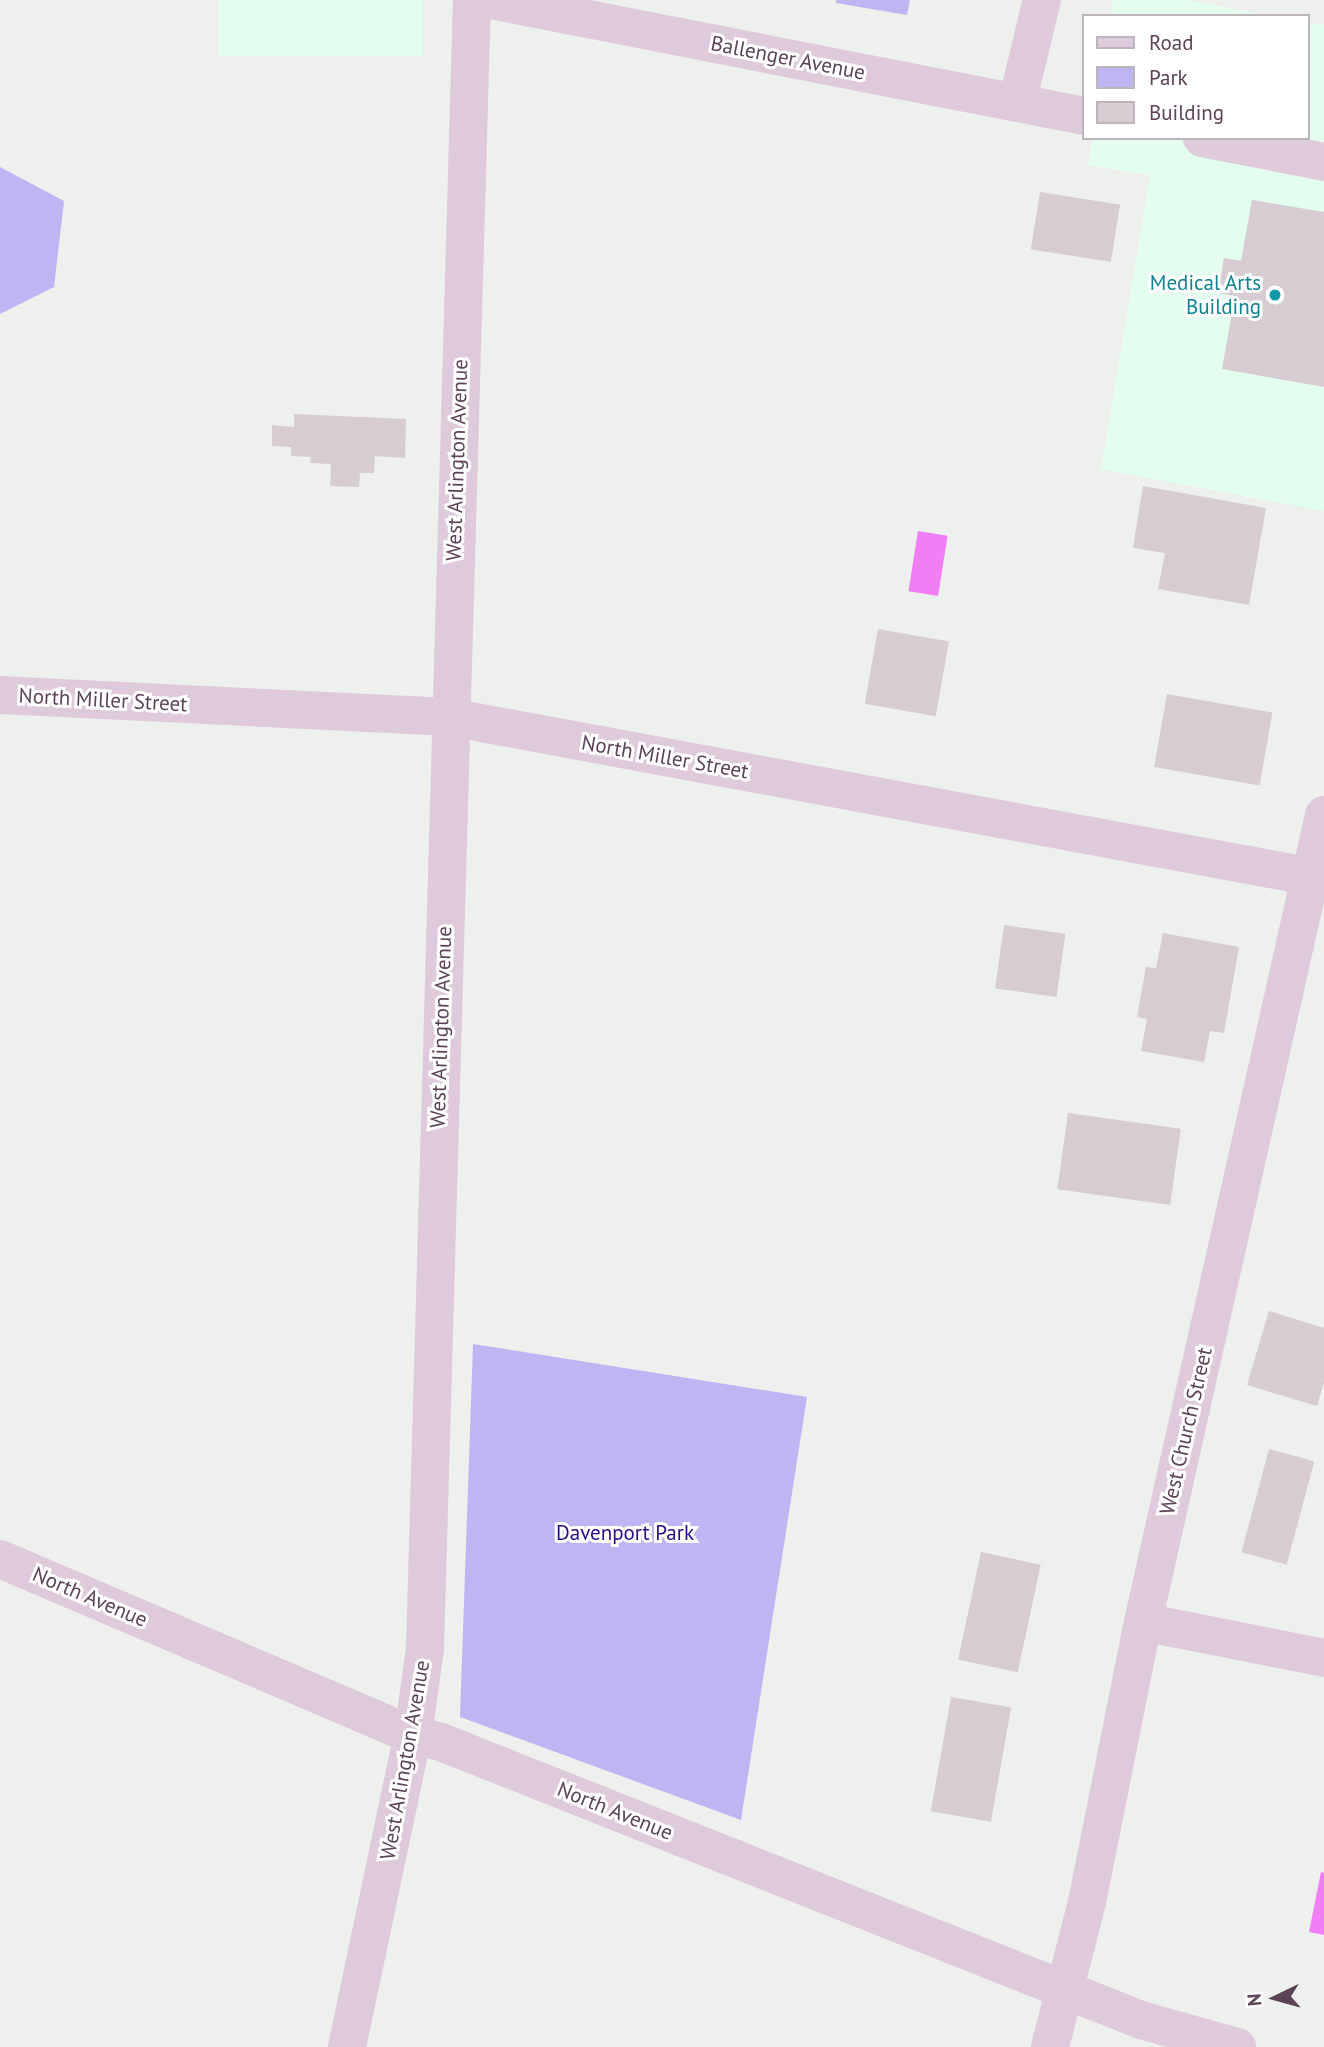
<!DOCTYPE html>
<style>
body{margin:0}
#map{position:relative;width:1324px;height:2047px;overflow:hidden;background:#edf0ed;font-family:"PT Sans",sans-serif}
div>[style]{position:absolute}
.commercial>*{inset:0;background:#e3feef;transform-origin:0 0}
.green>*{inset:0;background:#beb5f3}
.water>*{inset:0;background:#f07ef5;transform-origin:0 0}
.building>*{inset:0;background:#d6ccd1;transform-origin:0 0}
.minor>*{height:38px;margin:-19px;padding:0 19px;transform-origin:19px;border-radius:19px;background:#dfcadb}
.dots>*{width:19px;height:19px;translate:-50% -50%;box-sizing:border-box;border:4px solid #fff;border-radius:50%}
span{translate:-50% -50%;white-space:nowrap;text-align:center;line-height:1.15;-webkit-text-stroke:6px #fff;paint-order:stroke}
.street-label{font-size:21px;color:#5c4357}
.culture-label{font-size:21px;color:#0d838f}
.right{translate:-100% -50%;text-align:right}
.park-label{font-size:21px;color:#2b0d85}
.legend{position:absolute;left:1082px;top:14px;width:228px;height:126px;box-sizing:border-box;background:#fff;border:2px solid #beb4bc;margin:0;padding:9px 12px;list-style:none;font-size:21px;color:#5c4357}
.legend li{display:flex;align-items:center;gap:14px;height:35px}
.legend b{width:35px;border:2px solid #beb4bc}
.north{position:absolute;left:1240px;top:1963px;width:70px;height:70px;-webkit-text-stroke:5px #fff;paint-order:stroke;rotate:265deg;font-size:19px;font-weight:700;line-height:28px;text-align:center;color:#5c4357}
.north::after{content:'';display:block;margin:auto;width:24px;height:32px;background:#5c4357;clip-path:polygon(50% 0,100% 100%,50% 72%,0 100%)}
</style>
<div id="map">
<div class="commercial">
<div style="left:219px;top:0;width:203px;height:56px"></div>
<div style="clip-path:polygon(1113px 0,1186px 0,1271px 16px,1111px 16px)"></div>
<div style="clip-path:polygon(1308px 23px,1324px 25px,1324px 511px,1101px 469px,1150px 175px,1088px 165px,1092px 138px,1308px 138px)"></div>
</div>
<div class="green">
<div style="clip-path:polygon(836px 0,910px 0,907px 15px,836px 3px)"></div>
<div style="clip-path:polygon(0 167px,64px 201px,54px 287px,0 314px)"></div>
<div style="clip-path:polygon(473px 1344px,807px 1397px,741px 1820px,460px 1717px)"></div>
</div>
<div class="water">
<div style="left:918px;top:531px;width:30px;height:61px;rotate:9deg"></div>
<div style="clip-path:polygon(1321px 1872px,1324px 1873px,1324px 1935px,1309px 1932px)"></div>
</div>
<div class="building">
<div style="left:1040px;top:192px;width:81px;height:58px;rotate:9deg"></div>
<div style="clip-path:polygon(1252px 200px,1324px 212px,1324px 387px,1222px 369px,1235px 296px,1218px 293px,1224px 258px,1241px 261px)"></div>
<div style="clip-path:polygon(294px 414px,406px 419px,405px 458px,375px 456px,374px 473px,360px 473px,359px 487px,330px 486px,331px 464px,310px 463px,311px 457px,291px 456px,291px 447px,272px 446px,272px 425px,294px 427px)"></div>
<div style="clip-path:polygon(1143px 486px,1266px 508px,1249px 605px,1158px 589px,1165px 553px,1133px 548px)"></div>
<div style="left:878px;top:629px;width:72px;height:76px;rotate:10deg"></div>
<div style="left:1167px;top:694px;width:107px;height:74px;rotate:10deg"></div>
<div style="left:1004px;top:925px;width:62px;height:64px;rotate:8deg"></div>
<div style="clip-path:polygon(1163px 933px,1239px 947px,1224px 1033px,1210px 1031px,1204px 1062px,1141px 1051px,1147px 1019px,1137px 1017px,1146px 967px,1156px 968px)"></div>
<div style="left:1068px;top:1113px;width:114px;height:77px;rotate:8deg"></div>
<div style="clip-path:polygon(1269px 1311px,1324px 1328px,1324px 1382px,1317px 1406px,1247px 1385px)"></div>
<div style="left:1269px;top:1449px;width:47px;height:107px;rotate:15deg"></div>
<div style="left:981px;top:1552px;width:61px;height:110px;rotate:12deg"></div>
<div style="left:951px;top:1697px;width:61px;height:116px;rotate:10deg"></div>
</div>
<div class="minor">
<div style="left:491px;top:0;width:604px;rotate:11.07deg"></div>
<div style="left:1017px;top:103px;width:106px;rotate:-76.4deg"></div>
<div style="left:1202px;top:138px;width:124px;rotate:11.1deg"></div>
<div style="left:0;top:695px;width:450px;rotate:2.8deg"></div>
<div style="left:449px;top:717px;width:890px;rotate:10.49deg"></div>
<div style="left:0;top:1559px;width:449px;rotate:23.1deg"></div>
<div style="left:413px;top:1735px;width:29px;rotate:14deg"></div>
<div style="left:441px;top:1742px;width:753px;rotate:21.66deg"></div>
<div style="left:1141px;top:2020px;width:100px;rotate:15.7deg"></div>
<div style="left:1143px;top:1622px;width:185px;rotate:11.2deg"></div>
<div style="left:347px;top:2047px;width:319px;rotate:-78.1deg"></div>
<div style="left:413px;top:1735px;width:87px;rotate:-82.1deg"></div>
<div style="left:425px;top:1649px;width:1650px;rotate:-88.37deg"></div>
<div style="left:1050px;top:2047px;width:150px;rotate:-75.7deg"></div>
<div style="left:1087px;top:1902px;width:286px;rotate:-78.7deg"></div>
<div style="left:1143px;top:1622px;width:827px;rotate:-77.36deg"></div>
</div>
<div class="dots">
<div style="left:1275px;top:295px;background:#0f9aa8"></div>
</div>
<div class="street-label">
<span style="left:788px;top:58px;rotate:11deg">Ballenger Avenue</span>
<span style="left:457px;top:460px;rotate:-88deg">West Arlington Avenue</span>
<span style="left:103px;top:700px;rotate:3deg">North Miller Street</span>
<span style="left:665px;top:757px;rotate:10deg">North Miller Street</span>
<span style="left:441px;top:1027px;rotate:-88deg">West Arlington Avenue</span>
<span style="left:1186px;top:1431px;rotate:-77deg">West Church Street</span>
<span style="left:90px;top:1597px;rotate:23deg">North Avenue</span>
<span style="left:405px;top:1760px;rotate:-80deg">West Arlington Avenue</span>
<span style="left:615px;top:1811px;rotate:22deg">North Avenue</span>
</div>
<div class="culture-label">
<span class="right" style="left:1261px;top:295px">Medical Arts<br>Building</span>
</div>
<div class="park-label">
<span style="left:625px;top:1533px">Davenport Park</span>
</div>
<ul class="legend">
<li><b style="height:9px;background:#dfcadb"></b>Road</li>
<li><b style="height:19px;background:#beb5f3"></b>Park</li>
<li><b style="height:19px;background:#d6ccd1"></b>Building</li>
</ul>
<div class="north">N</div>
</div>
